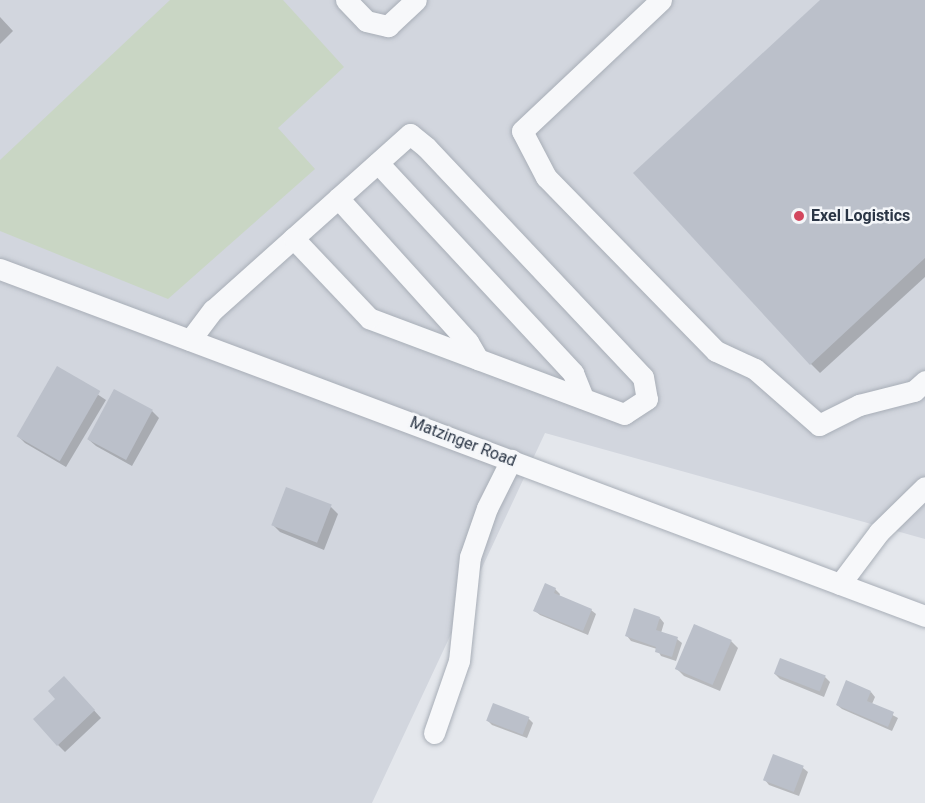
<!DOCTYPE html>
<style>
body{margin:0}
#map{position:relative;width:925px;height:803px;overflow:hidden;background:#e4e7ec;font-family:Roboto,sans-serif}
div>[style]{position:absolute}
.built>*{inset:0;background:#d2d6de}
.green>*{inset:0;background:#c9d6c4}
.shadow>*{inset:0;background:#0003}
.building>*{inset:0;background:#bbc0ca;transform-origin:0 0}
.roads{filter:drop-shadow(0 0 2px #a8aeb7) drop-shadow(0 0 2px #a8aeb7)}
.minor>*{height:21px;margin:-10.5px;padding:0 10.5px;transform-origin:10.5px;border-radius:10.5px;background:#f7f8fa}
.dots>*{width:16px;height:16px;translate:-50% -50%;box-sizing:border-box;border:3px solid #f4f6f9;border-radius:50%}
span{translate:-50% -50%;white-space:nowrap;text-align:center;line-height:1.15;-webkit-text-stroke:5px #f4f6f9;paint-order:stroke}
.poi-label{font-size:16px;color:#2a3545;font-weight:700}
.left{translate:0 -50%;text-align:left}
.street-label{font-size:16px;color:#2a3545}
</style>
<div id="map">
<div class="built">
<div style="clip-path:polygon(0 0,925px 0,925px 539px,545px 433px,372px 803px,0 803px)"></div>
</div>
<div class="green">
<div style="clip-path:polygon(170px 0,283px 0,344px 67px,278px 128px,315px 169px,168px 299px,0 231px,0 160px)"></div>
</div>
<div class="shadow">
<div style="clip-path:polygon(822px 0,925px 0,925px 277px,820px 373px,811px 364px)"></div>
<div style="clip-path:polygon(0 17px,13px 31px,0 44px)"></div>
<div style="clip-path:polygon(58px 368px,106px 400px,66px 467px,25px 443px,18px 436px)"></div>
<div style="clip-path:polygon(152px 411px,159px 418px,132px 466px,96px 446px,88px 439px)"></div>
<div style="clip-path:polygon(331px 507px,338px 514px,324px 550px,280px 532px,273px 525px)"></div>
<div style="clip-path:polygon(555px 589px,560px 594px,559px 597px,591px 610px,596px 614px,588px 635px,540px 615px,535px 611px)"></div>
<div style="clip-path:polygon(660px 618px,664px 623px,661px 633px,677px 639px,682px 643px,676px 661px,661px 656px,657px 649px,631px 641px,627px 636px)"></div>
<div style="clip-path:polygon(731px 641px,738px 648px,720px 691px,684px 676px,677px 669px)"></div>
<div style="clip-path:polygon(781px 660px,825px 677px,830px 682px,824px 697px,780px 679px,775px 674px)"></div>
<div style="clip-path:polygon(71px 685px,101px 718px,65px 752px,58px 745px)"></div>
<div style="clip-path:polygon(871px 692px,875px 697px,872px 704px,898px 718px,892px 731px,842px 709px,837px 705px)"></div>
<div style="clip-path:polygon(528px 718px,533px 723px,527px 738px,492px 725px,488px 721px)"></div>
<div style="clip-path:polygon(774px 756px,803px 768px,808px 772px,799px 796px,769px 785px,765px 780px)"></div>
</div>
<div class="building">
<div style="clip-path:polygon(820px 0,925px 0,925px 258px,810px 365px,633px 173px)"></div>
<div style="left:57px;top:366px;width:50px;height:81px;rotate:30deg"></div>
<div style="left:114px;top:389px;width:44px;height:57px;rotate:28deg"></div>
<div style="left:286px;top:487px;width:49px;height:41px;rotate:21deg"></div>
<div style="clip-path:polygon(545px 583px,556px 588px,554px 593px,592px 609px,583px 631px,533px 611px)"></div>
<div style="clip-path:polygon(634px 608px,660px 617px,656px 630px,678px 637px,672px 657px,655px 652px,656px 647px,625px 636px)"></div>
<div style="left:694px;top:624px;width:41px;height:49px;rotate:23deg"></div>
<div style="left:780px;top:658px;width:49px;height:17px;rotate:21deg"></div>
<div style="clip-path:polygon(64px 676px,95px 710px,57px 746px,33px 719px,55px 699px,48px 691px)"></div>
<div style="clip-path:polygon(846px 680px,871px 691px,867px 701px,894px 712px,888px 727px,836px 705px)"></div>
<div style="left:493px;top:703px;width:39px;height:19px;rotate:21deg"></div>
<div style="left:773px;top:754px;width:33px;height:28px;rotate:21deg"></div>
</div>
<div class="roads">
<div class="minor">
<div style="left:346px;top:0;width:29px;rotate:46deg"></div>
<div style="left:366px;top:21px;width:23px;rotate:13deg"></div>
<div style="left:388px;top:26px;width:38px;rotate:-43deg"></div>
<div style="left:661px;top:0;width:191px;rotate:136.7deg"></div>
<div style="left:522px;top:131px;width:52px;rotate:62.4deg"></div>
<div style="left:546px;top:177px;width:243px;rotate:45.7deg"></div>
<div style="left:716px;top:351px;width:43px;rotate:24.8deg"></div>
<div style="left:755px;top:369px;width:85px;rotate:41.2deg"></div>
<div style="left:819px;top:425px;width:45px;rotate:-26.6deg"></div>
<div style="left:859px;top:405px;width:57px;rotate:-14.3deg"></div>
<div style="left:914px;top:391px;width:15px;rotate:-42deg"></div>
<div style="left:378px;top:163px;width:287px;rotate:47.1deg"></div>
<div style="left:573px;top:373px;width:27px;rotate:68deg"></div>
<div style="left:338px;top:198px;width:194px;rotate:47.9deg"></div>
<div style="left:468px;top:342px;width:20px;rotate:60deg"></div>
<div style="left:0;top:269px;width:988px;rotate:20.56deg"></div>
<div style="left:190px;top:340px;width:38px;rotate:-53deg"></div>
<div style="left:213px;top:310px;width:264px;rotate:-41.8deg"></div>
<div style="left:410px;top:134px;width:21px;rotate:39deg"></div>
<div style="left:426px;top:147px;width:316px;rotate:46.7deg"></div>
<div style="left:643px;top:377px;width:22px;rotate:80deg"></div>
<div style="left:647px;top:399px;width:27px;rotate:147deg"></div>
<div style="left:624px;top:414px;width:272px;rotate:-159.4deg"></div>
<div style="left:369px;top:318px;width:110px;rotate:-133.5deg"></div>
<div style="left:840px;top:584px;width:65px;rotate:-53.1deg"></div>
<div style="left:879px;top:532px;width:64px;rotate:-44.4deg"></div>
<div style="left:434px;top:733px;width:76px;rotate:-70.9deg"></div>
<div style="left:459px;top:661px;width:105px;rotate:-84deg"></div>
<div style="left:470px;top:557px;width:52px;rotate:-70.9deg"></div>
<div style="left:487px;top:508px;width:54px;rotate:-63.4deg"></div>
</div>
</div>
<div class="dots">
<div style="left:799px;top:216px;background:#d3475e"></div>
</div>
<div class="poi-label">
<span class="left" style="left:811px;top:216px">Exel Logistics</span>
</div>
<div class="street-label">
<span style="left:463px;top:442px;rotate:21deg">Matzinger Road</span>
</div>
</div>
